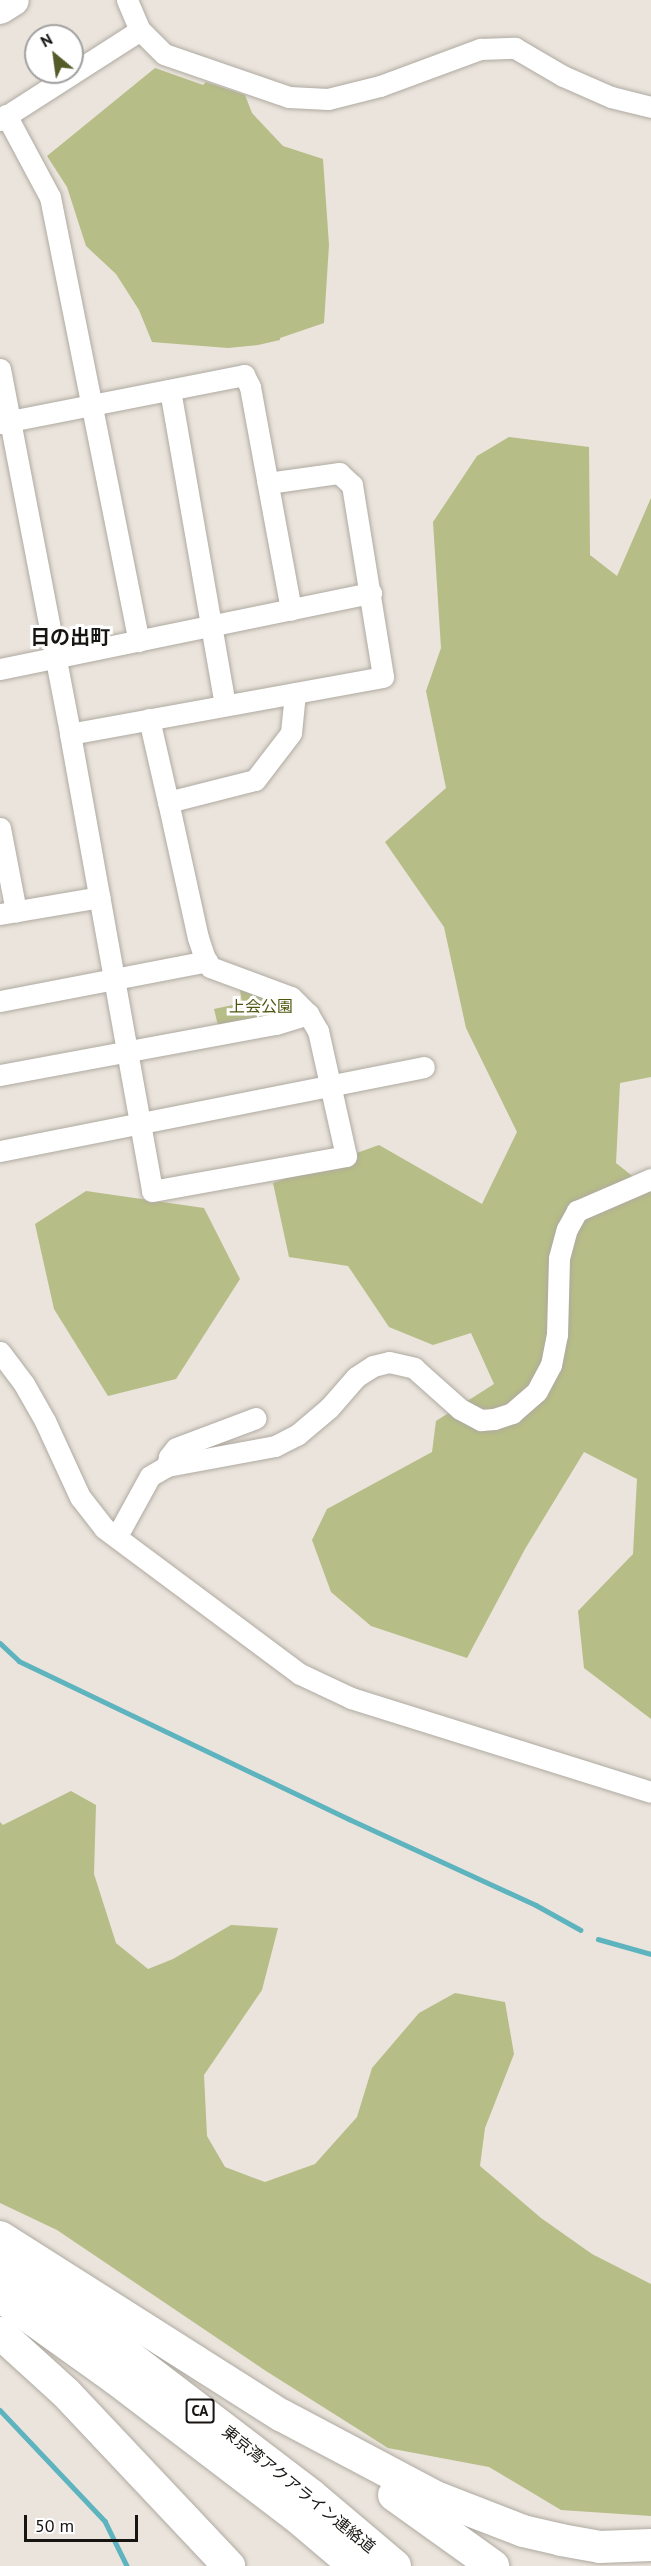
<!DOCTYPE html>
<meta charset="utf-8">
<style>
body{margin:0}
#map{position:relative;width:651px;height:2566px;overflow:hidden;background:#eae4dc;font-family:"PT Sans","Noto Sans JP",sans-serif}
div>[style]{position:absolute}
.green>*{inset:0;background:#b6bd86}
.stream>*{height:4.5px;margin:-2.25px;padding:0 2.25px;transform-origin:2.25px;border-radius:2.25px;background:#5db3be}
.roads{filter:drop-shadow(0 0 2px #afaaa1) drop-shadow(0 0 2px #afaaa1)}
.minor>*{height:21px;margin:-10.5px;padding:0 10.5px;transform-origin:10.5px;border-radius:10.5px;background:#fff}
.highway>*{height:32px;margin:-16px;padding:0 16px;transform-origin:16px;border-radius:16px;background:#fff}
span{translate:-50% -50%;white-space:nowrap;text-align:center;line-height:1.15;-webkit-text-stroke:6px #fff;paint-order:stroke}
.shield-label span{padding:2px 4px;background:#fff;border:2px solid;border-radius:4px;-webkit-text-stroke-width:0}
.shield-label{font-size:15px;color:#171512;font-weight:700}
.park-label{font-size:16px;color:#50560d}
.street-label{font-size:16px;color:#171512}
.quarter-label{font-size:20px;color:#171512;font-weight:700}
.north{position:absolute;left:24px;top:24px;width:60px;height:60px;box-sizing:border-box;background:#fff;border:2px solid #a2a1a0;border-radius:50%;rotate:331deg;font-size:16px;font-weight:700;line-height:24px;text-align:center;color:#171512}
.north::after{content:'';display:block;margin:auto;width:21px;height:27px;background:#545b29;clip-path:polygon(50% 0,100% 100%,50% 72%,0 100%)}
.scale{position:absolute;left:24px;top:2515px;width:114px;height:27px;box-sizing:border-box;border:3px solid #171512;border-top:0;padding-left:8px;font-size:18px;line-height:21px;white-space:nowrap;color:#171512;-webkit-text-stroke:4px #fff;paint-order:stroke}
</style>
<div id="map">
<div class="green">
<div style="clip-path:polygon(155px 68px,203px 85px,206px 82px,245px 95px,252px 113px,283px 146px,323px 159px,329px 245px,324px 323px,280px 338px,280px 340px,258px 345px,228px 348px,152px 342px,139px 310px,116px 274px,86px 246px,67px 187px,47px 156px)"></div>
<div style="clip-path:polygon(509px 437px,589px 447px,590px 555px,617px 576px,651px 498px,651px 1077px,620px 1083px,616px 1163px,641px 1183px,651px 1181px,651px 1719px,584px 1668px,578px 1611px,633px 1554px,637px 1479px,584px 1452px,525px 1549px,467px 1658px,371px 1626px,331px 1592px,312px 1540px,327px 1509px,432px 1452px,436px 1421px,494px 1384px,471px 1333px,433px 1345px,389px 1327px,348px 1266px,289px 1257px,273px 1183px,379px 1145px,482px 1204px,517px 1132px,466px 1028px,444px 927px,385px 842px,446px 788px,426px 691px,441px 648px,433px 522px,477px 456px)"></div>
<div style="clip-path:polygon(238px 977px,308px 1014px,220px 1034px,214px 1009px,242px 1003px)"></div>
<div style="clip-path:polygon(86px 1191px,204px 1208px,240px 1279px,176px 1379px,108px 1396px,54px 1309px,35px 1224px)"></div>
<div style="clip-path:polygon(71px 1791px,96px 1805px,94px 1874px,116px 1943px,148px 1969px,173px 1959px,231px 1925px,278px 1928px,262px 1990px,204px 2075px,207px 2136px,225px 2167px,265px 2182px,315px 2164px,357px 2117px,372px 2068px,419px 2013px,455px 1993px,505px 2002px,514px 2054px,485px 2128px,480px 2166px,541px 2218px,592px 2254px,651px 2284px,651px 2516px,561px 2510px,489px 2467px,388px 2448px,266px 2371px,57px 2230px,0 2203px,0 1822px,3px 1825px)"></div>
</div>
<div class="stream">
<div style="left:0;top:1643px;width:26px;rotate:43deg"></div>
<div style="left:19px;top:1661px;width:366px;rotate:25.6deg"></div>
<div style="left:349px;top:1819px;width:206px;rotate:24.7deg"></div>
<div style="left:536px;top:1905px;width:51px;rotate:29.1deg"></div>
<div style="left:598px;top:1939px;width:55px;rotate:15.8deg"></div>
<div style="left:0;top:2410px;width:153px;rotate:46.6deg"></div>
<div style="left:105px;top:2521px;width:50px;rotate:63.9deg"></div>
</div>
<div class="roads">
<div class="minor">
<div style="left:127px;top:0;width:33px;rotate:67deg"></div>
<div style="left:140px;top:30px;width:34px;rotate:45deg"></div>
<div style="left:164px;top:54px;width:132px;rotate:19deg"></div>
<div style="left:289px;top:97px;width:39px;rotate:3deg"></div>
<div style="left:328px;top:99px;width:54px;rotate:-14deg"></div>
<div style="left:380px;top:86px;width:107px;rotate:-20.3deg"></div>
<div style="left:480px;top:49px;width:35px;rotate:-2deg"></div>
<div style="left:515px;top:48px;width:56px;rotate:30.3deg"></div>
<div style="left:563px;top:76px;width:52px;rotate:23.6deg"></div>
<div style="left:611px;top:97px;width:41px;rotate:14deg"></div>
<div style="left:6px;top:115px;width:93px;rotate:61.8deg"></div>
<div style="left:50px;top:197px;width:453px;rotate:78.7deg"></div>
<div style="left:0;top:120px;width:166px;rotate:-32.7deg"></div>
<div style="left:0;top:369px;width:372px;rotate:79.1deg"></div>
<div style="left:70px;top:734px;width:464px;rotate:79.8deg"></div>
<div style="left:152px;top:1191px;width:197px;rotate:-10.2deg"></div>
<div style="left:346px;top:1156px;width:128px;rotate:-102.6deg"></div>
<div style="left:318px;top:1031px;width:20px;rotate:-120deg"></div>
<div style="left:308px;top:1014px;width:24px;rotate:-135deg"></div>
<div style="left:291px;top:997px;width:86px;rotate:-159.7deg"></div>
<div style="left:210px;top:967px;width:13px;rotate:-119deg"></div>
<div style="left:204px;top:956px;width:19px;rotate:-108deg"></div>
<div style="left:198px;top:938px;width:139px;rotate:-102.4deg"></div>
<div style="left:168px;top:802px;width:90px;rotate:-14.2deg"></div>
<div style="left:255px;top:780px;width:59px;rotate:-52.5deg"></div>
<div style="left:291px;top:733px;width:40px;rotate:-84.3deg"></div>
<div style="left:170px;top:390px;width:319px;rotate:80.1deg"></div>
<div style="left:0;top:423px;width:249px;rotate:-11.1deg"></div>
<div style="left:244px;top:375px;width:13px;rotate:63deg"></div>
<div style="left:250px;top:387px;width:95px;rotate:79.6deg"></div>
<div style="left:267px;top:480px;width:8px;rotate:14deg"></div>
<div style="left:275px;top:482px;width:65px;rotate:-8deg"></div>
<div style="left:339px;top:473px;width:18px;rotate:43deg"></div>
<div style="left:352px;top:485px;width:194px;rotate:80.8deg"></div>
<div style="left:383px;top:677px;width:318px;rotate:169.7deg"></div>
<div style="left:267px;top:480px;width:132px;rotate:79.5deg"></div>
<div style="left:0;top:669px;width:379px;rotate:-11.6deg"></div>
<div style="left:149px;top:719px;width:85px;rotate:77.1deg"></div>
<div style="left:0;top:828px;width:85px;rotate:79.1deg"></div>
<div style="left:0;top:914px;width:101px;rotate:-9.6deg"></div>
<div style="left:0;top:1001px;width:211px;rotate:-10.9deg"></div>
<div style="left:0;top:1075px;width:281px;rotate:-10.5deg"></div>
<div style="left:276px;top:1024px;width:34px;rotate:-17deg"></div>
<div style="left:0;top:1151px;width:432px;rotate:-11.2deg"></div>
<div style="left:0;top:1352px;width:40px;rotate:53deg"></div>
<div style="left:24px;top:1384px;width:43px;rotate:60.4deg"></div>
<div style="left:45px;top:1421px;width:84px;rotate:65.3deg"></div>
<div style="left:80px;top:1497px;width:39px;rotate:52deg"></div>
<div style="left:104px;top:1528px;width:244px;rotate:36.7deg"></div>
<div style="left:300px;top:1674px;width:56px;rotate:25.2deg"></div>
<div style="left:351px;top:1698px;width:314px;rotate:17.4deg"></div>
<div style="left:167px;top:1466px;width:9px;rotate:-77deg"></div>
<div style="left:169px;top:1457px;width:11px;rotate:-52deg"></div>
<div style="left:176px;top:1448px;width:85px;rotate:-20.6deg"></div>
<div style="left:117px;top:1536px;width:68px;rotate:-61.2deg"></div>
<div style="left:150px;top:1476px;width:20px;rotate:-30deg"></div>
<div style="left:167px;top:1466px;width:110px;rotate:-10.5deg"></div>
<div style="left:275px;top:1446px;width:25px;rotate:-27deg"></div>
<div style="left:297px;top:1435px;width:42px;rotate:-40.2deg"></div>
<div style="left:329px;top:1408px;width:41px;rotate:-48.9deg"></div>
<div style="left:356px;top:1377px;width:20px;rotate:-33deg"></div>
<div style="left:373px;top:1366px;width:16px;rotate:-14deg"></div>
<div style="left:389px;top:1362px;width:26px;rotate:13deg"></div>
<div style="left:414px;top:1368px;width:62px;rotate:41.7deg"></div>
<div style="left:460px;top:1409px;width:24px;rotate:28deg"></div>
<div style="left:481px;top:1420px;width:13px;rotate:-4deg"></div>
<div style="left:494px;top:1419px;width:19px;rotate:-18deg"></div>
<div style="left:512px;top:1413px;width:33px;rotate:-41deg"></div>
<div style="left:537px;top:1391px;width:30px;rotate:-62deg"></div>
<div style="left:551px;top:1365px;width:31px;rotate:-79deg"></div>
<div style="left:557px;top:1335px;width:77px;rotate:-88.5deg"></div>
<div style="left:559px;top:1258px;width:30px;rotate:-75deg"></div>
<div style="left:567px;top:1229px;width:21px;rotate:-61deg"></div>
<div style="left:577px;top:1211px;width:81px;rotate:-23.4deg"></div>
</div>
<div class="highway">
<div style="left:0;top:8px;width:15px;rotate:-32deg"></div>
<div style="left:0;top:2237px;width:333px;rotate:32.4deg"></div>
<div style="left:281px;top:2415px;width:178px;rotate:27.9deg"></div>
<div style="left:438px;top:2498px;width:91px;rotate:21.2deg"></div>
<div style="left:523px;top:2531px;width:39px;rotate:13deg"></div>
<div style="left:561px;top:2540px;width:40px;rotate:10deg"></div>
<div style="left:600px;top:2547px;width:51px;rotate:-2.2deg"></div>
<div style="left:0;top:2262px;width:161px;rotate:36.2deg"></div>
<div style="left:130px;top:2357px;width:228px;rotate:37.3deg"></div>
<div style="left:311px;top:2495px;width:110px;rotate:40.2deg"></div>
<div style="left:0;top:2296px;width:143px;rotate:35.6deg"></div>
<div style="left:116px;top:2379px;width:226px;rotate:37.3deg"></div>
<div style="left:296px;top:2516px;width:77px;rotate:40.3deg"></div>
<div style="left:0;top:2333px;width:89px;rotate:42.3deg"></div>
<div style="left:66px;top:2393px;width:238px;rotate:46.7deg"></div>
<div style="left:394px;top:2495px;width:122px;rotate:35.6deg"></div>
</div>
</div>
<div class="shield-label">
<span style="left:200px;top:2411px">CA</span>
</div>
<div class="park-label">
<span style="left:261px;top:1006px">上会公園</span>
</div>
<div class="street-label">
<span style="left:299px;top:2489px;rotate:39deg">東京湾アクアライン連絡道</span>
</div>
<div class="quarter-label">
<span style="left:70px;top:637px">日の出町</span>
</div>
<div class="north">N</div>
<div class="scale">50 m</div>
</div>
